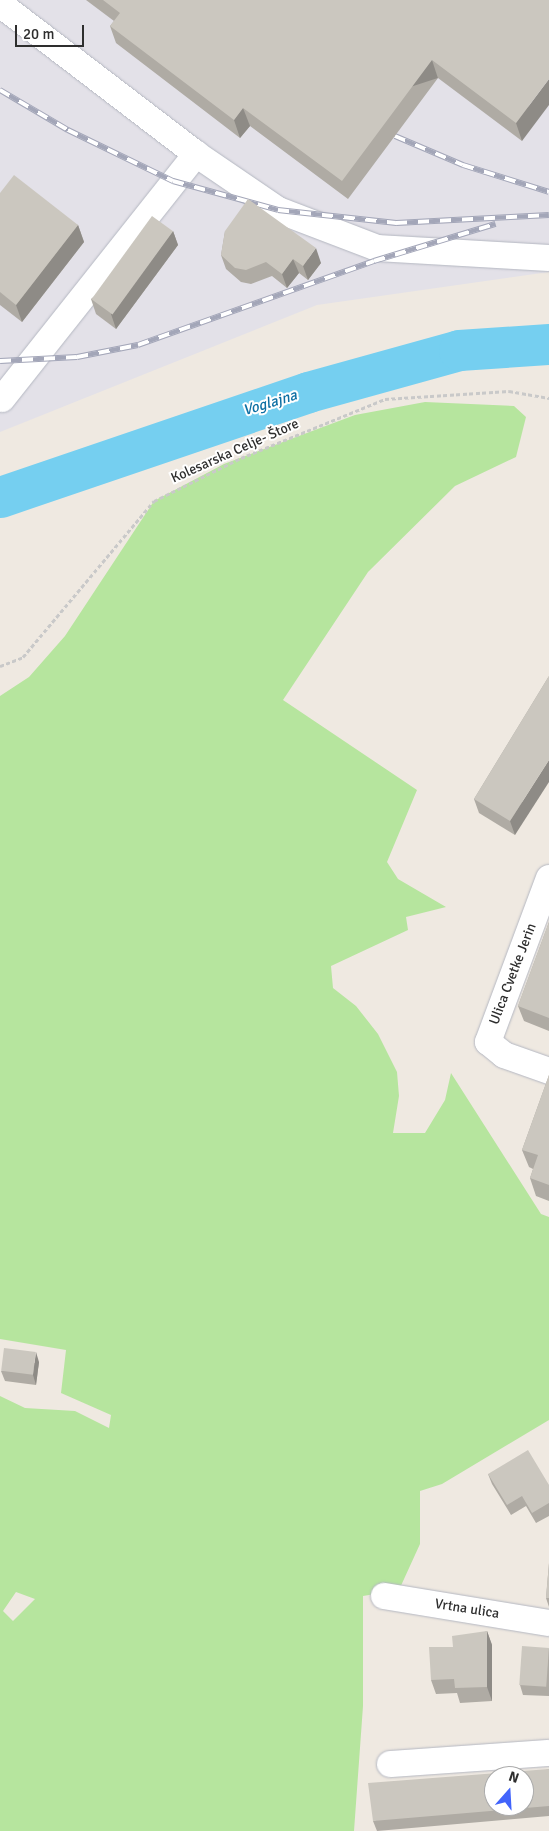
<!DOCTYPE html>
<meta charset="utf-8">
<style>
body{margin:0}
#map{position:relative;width:549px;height:1831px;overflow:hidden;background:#efe9e1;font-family:Signika,sans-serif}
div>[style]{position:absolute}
.industrial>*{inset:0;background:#e3e1e8}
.green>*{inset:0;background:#b6e59e}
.river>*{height:41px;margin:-20.5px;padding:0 20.5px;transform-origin:20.5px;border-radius:20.5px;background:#75cff0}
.path>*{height:3px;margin-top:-1.5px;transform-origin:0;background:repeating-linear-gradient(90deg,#c9c9c9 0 4px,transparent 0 6.5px)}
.roads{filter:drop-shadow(0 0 1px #b4b7c1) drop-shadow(0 0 1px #b4b7c1)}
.minor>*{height:26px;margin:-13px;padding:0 13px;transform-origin:13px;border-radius:13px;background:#fff}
.rail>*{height:5.5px;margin-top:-2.75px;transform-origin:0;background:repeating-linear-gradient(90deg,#fff 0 11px,#a3a6b8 0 22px);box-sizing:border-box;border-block:1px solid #a3a6b8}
.wall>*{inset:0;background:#afaba4}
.shaded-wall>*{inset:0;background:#8e8b86;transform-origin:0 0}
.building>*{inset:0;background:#cbc7bf;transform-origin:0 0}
span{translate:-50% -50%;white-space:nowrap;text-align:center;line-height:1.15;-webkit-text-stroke:4px #fff;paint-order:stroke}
.street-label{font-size:14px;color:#2e2e2e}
.water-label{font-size:15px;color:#0d6fa3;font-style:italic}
.north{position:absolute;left:484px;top:1766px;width:50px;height:50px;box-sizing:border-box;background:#fff;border:1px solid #ababab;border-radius:50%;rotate:19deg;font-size:14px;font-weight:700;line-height:20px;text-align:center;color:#2e2e2e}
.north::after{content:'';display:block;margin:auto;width:18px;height:22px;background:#4264fb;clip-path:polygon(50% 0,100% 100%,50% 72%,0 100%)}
.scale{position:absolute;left:15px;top:25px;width:69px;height:22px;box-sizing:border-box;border:2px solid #2e2e2e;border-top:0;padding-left:6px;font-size:15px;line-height:18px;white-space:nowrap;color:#2e2e2e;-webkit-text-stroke:4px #fff;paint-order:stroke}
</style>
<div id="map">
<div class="industrial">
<div style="clip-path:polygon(0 0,549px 0,549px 272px,317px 305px,0 432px)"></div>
</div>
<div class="green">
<div style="clip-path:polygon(evenodd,425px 402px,514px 406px,526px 417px,516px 457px,455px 486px,368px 572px,283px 700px,417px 790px,387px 862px,398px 879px,446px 907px,406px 917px,408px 930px,331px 966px,333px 988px,356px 1006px,378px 1034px,397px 1072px,399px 1096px,393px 1133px,425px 1133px,445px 1100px,451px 1073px,541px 1214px,549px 1217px,549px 1420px,442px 1484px,420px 1491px,420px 1544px,399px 1590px,363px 1596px,363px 1706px,354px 1831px,0 1831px,0 1396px,25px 1408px,75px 1411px,109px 1428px,111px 1415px,61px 1393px,66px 1350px,0 1339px,0 696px,29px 677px,65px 636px,154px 501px,224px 464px,355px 415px,425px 402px,16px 1592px,35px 1599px,13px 1621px,3px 1611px,16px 1592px)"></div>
</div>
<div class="river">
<div style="left:0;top:497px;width:325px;rotate:-18.8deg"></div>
<div style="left:308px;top:392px;width:157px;rotate:-15.5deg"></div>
<div style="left:459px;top:350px;width:90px;rotate:-3.8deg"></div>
</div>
<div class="path">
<div style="left:0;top:666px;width:25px;rotate:-21deg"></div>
<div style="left:23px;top:657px;width:204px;rotate:-50deg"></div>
<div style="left:154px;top:501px;width:97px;rotate:-26.3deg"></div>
<div style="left:241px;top:458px;width:156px;rotate:-22.3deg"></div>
<div style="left:385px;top:399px;width:124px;rotate:-3.7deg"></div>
<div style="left:509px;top:391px;width:41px;rotate:9.9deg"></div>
</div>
<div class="roads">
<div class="minor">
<div style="left:0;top:4px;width:247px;rotate:37.4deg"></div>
<div style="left:196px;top:154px;width:99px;rotate:34.3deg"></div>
<div style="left:278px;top:210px;width:106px;rotate:21deg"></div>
<div style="left:377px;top:248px;width:172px;rotate:3.3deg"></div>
<div style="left:2px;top:399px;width:313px;rotate:-51.6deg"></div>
<div style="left:549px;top:878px;width:175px;rotate:110.4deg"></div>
<div style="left:488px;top:1042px;width:21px;rotate:39deg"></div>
<div style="left:504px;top:1055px;width:48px;rotate:19.6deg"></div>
<div style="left:384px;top:1596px;width:167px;rotate:9.3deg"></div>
<div style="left:390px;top:1764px;width:159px;rotate:-4deg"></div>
</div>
</div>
<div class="rail">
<div style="left:0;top:90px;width:79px;rotate:30.5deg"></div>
<div style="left:68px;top:130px;width:117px;rotate:25.9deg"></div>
<div style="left:173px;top:181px;width:109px;rotate:15.4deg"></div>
<div style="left:278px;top:210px;width:119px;rotate:6.3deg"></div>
<div style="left:396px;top:223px;width:153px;rotate:-3deg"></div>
<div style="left:395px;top:136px;width:74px;rotate:23.1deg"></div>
<div style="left:463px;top:165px;width:90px;rotate:17.4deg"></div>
<div style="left:0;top:361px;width:77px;rotate:-3deg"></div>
<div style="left:77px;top:357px;width:62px;rotate:-11.1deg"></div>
<div style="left:138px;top:345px;width:251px;rotate:-19.6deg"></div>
<div style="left:374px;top:261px;width:127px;rotate:-17deg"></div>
</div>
<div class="wall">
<div style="clip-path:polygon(86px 0,549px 0,522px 141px,438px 78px,348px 199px,250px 126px,240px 138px,116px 43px,110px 26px,114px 21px)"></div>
<div style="clip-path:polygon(0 193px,78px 225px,84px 242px,22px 322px,0 305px)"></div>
<div style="clip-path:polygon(173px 231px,178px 245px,116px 329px,96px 314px,91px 299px)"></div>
<div style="clip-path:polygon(225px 231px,321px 263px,308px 280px,299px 273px,287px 288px,272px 276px,251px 284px,241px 282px,226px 269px,221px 255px)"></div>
<div style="clip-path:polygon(549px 676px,515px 835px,479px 813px,474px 799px)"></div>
<div style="clip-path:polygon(549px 922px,549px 1031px,524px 1021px,518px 1006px)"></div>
<div style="clip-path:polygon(549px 1075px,549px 1201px,536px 1196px,530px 1178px,533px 1169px,529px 1167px,522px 1150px)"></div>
<div style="clip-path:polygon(39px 1362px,36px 1385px,5px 1381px,1px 1371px)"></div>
<div style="clip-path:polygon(488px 1474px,549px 1485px,549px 1516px,536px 1523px,526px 1506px,511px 1515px,492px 1484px)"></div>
<div style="clip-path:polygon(549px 1563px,549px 1607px,546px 1598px)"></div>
<div style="clip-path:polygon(487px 1631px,492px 1645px,492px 1701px,460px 1703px,457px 1693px,436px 1694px,431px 1680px,453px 1647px)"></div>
<div style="clip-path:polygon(549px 1648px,549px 1696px,523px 1695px,520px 1685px)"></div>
<div style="clip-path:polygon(549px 1769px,549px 1816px,377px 1831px,373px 1821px)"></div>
</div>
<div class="shaded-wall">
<div style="left:432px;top:60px;width:19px;height:151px;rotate:72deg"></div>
<div style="clip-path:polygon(549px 79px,549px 105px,522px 141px,516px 123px)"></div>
<div style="clip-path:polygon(243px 108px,250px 126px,240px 138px,234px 120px)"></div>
<div style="clip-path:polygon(78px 225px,84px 242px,22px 322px,16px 305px)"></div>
<div style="clip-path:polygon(173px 231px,178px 245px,116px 329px,111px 314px)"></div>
<div style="clip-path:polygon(316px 248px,321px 263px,308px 280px,303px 266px)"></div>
<div style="clip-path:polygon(293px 259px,299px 273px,287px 288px,282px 274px)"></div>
<div style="clip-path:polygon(549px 760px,549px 782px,515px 835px,510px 821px)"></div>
<div style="clip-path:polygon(36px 1352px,39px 1362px,36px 1385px,33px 1375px)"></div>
<div style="clip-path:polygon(487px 1631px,492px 1645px,492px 1701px,487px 1687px)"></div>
</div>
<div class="building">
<div style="clip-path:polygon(103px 0,549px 0,549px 79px,516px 123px,432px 60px,342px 181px,243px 108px,234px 120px,110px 26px,120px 13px)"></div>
<div style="clip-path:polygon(14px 175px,78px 225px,16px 305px,0 292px,0 193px)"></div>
<div style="clip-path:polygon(248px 199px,316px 248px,303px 266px,293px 259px,282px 274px,266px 262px,246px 270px,235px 268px,221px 255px,225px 231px)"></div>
<div style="left:152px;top:216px;width:26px;height:103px;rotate:36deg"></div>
<div style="clip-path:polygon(549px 676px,549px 760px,510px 821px,474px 799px)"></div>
<div style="clip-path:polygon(549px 922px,549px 1018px,518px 1006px)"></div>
<div style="clip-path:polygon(549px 1075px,549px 1185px,530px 1178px,538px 1155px,522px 1150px)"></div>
<div style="left:4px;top:1348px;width:32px;height:23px;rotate:7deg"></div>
<div style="clip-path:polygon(528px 1450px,549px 1485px,549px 1503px,532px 1513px,522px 1496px,507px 1505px,488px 1474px)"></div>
<div style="clip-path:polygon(549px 1563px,549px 1598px,546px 1598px)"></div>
<div style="clip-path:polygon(487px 1631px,487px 1687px,455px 1688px,454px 1679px,431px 1680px,429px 1647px,453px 1647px,452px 1636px)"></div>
<div style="left:522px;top:1646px;width:27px;height:39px;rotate:4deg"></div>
<div style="clip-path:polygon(evenodd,549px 1769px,549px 1806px,373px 1821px,368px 1783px,549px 1769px,494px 1776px,524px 1776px,524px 1806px,494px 1806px,494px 1776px)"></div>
</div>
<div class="street-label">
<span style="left:235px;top:451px;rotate:-24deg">Kolesarska Celje- Štore</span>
<span style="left:513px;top:974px;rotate:-69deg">Ulica Cvetke Jerin</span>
<span style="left:467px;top:1609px;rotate:9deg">Vrtna ulica</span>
</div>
<div class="water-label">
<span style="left:270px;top:403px;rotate:-17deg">Voglajna</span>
</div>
<div class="north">N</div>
<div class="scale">20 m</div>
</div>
